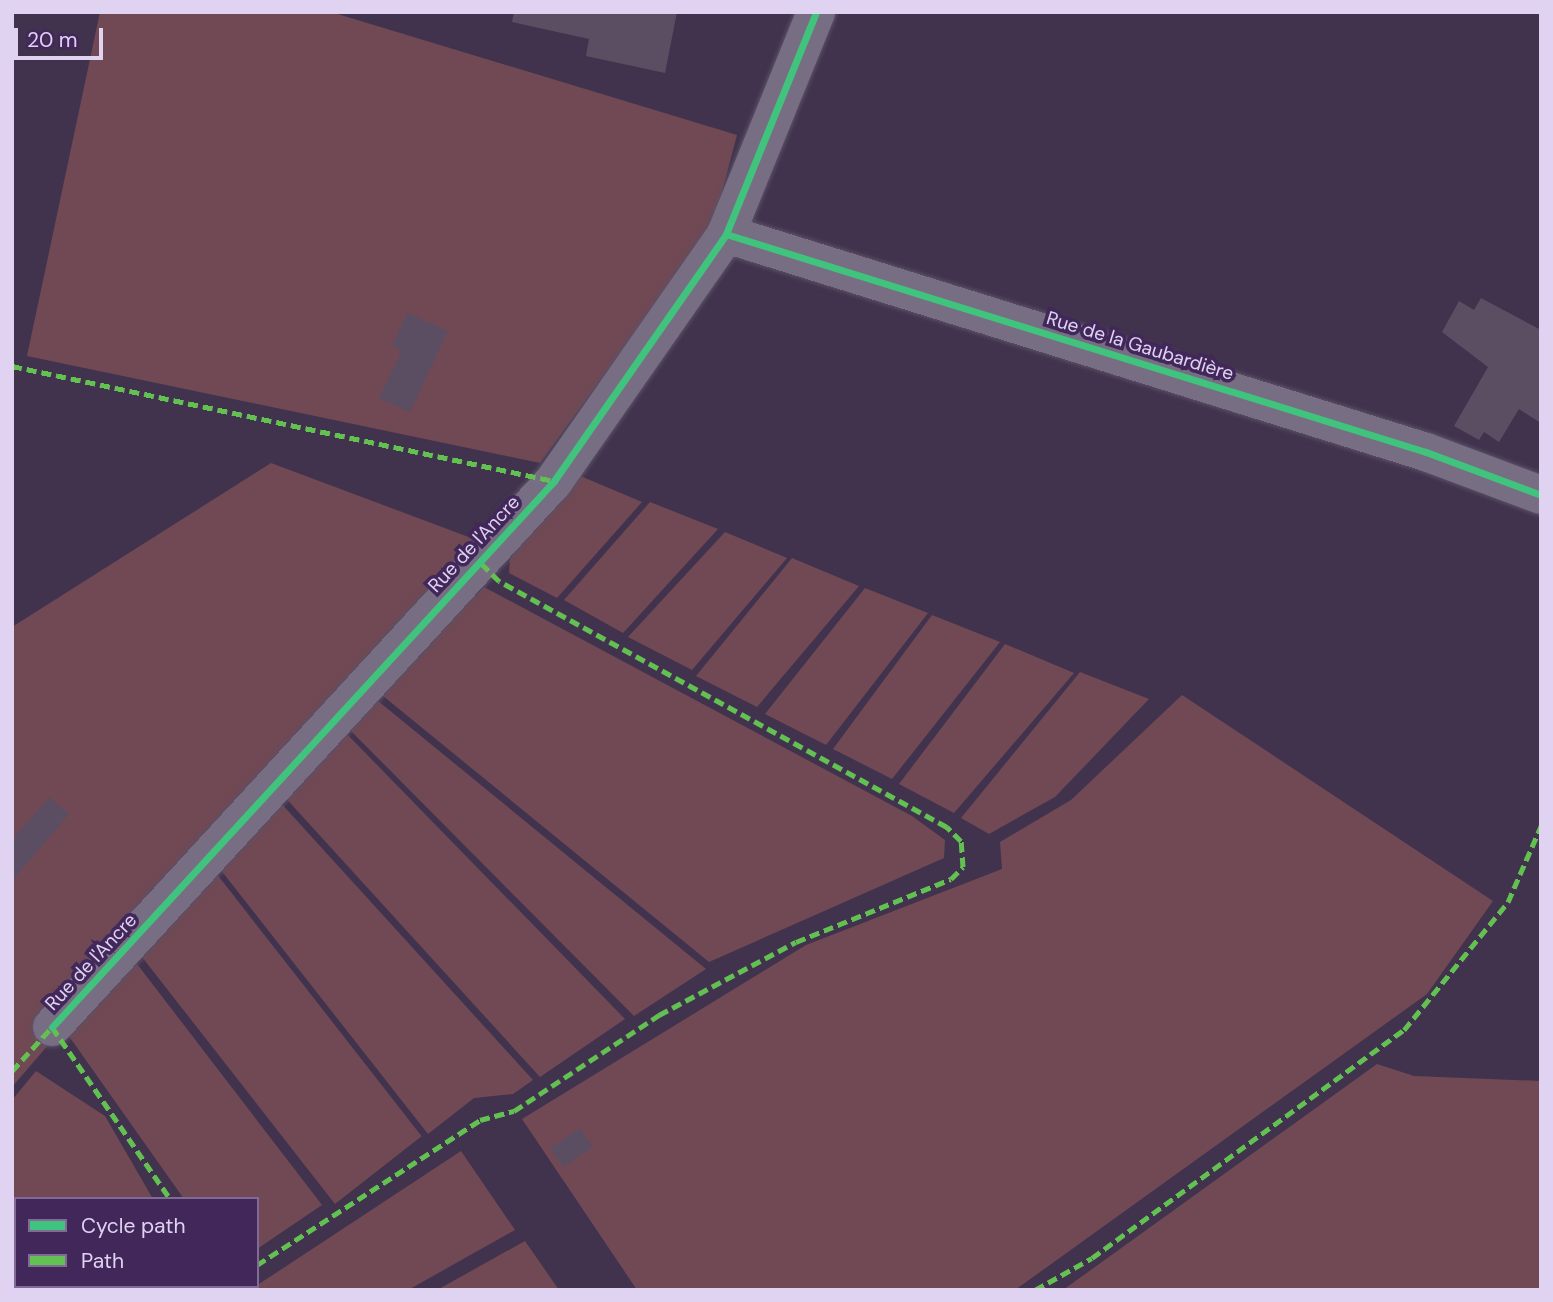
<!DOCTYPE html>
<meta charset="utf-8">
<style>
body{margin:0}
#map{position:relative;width:1553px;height:1302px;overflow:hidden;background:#41334e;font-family:"DM Sans",sans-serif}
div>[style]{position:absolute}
.green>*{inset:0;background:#714954;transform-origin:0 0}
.building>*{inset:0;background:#5c4e62;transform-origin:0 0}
.roads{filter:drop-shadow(0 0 2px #5c5067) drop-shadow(0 0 2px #5c5067)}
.minor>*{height:38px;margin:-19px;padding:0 19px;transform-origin:19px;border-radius:19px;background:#786e83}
.quiet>*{height:5px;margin-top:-2.5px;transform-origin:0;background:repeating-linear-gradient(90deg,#63c152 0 10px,transparent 0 15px)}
.cycleway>*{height:7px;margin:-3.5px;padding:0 3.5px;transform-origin:3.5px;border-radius:3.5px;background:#40c37c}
span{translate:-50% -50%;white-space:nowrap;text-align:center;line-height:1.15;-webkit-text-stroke:7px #41275a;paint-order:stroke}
.street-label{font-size:19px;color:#e0d2f1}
.frame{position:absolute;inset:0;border:14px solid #e0d2f1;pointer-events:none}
.legend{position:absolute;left:14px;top:1197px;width:245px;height:91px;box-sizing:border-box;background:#41275a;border:2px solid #816b96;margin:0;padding:9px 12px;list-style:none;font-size:21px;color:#e0d2f1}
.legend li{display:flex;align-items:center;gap:14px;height:35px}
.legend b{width:35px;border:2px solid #816b96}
.scale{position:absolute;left:14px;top:28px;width:89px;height:32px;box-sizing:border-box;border:4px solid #e0d2f1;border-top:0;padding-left:9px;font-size:21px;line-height:24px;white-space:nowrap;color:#e0d2f1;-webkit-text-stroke:5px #41275a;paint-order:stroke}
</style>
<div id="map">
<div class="green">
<div style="clip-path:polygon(100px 12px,331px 12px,737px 135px,713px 226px,540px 463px,27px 356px)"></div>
<div style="clip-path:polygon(271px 463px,482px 542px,12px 1087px,12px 627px)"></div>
<div style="clip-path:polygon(578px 475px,642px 502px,557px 598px,509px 573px,510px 558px)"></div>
<div style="clip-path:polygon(650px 502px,718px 529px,623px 633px,564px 600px)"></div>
<div style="clip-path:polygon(725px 532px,787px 558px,692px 670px,628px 637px)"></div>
<div style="clip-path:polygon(792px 558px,859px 586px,757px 707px,696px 676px)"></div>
<div style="clip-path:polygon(484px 587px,912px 816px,945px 840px,944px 858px,709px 962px,377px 691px)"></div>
<div style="clip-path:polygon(865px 588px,928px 613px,826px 745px,765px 714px)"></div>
<div style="clip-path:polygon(932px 615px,1000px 642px,892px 779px,833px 749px)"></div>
<div style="clip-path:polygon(1005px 644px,1074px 673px,954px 813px,899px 784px)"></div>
<div style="clip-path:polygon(1080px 672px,1149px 699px,1055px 797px,989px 834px,961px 818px)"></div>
<div style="clip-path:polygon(1182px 695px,1493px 901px,1427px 994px,1015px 1290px,637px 1290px,522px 1119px,806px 945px,1002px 869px,1000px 842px,1071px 800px)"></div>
<div style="clip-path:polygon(372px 696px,706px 969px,634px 1016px,345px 725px)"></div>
<div style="clip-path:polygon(342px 729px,625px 1019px,540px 1077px,282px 794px)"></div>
<div style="clip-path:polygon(279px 801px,533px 1080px,513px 1094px,474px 1098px,428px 1134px,220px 869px)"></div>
<div style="left:216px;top:873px;width:334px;height:110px;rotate:52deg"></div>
<div style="clip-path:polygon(134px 960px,322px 1205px,257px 1249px,257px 1199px,184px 1199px,66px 1032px)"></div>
<div style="clip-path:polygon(1377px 1064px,1414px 1076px,1541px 1081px,1541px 1290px,1063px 1290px)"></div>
<div style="clip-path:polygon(36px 1071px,105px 1116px,153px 1199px,16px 1199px,16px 1286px,196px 1286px,192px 1290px,12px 1290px,12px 1100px)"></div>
<div style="clip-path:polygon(461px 1151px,515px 1230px,408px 1290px,253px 1288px)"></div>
<div style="clip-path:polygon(525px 1241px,559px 1290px,437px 1290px)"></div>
</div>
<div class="building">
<div style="clip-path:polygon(514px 12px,677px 12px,665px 73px,586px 56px,589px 39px,512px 22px)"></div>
<div style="clip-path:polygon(1481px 298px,1541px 330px,1541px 423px,1519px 409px,1499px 442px,1484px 432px,1479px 440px,1454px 426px,1488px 367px,1442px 332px,1459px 301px,1474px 310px)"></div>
<div style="clip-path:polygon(407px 313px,448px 331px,410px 412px,379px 398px,402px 350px,392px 346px)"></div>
<div style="clip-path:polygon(49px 797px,69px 814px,12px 881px,12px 840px)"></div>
<div style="left:580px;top:1128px;width:23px;height:36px;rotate:56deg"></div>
</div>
<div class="roads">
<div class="minor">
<div style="left:726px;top:234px;width:733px;rotate:17.3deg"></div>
<div style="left:1426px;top:452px;width:123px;rotate:20.5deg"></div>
<div style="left:52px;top:1027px;width:742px;rotate:-47.4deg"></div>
<div style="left:554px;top:481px;width:301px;rotate:-55.1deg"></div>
<div style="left:726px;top:234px;width:240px;rotate:-67.9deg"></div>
</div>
</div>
<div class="quiet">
<div style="left:12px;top:366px;width:554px;rotate:11.98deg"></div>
<div style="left:12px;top:1071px;width:59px;rotate:-47.7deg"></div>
<div style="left:52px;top:1027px;width:209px;rotate:55.5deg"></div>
<div style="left:257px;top:1265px;width:266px;rotate:-33deg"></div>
<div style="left:480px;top:1120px;width:35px;rotate:-15deg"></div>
<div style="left:514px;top:1111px;width:174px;rotate:-33.5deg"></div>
<div style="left:659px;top:1015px;width:155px;rotate:-28.1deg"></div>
<div style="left:796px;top:942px;width:167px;rotate:-22.1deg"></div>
<div style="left:951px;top:879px;width:17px;rotate:-45deg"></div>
<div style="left:963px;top:867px;width:26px;rotate:-94deg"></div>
<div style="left:961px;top:841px;width:20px;rotate:-135deg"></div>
<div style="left:947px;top:827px;width:511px;rotate:-151.23deg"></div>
<div style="left:499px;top:581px;width:27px;rotate:-135deg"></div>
<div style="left:230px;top:1286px;width:4px;rotate:63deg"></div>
<div style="left:1035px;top:1290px;width:65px;rotate:-29.3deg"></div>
<div style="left:1092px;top:1258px;width:386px;rotate:-36.2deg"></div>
<div style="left:1404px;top:1030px;width:165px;rotate:-50.9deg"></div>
<div style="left:1508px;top:902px;width:83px;rotate:-66.5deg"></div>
</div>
<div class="cycleway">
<div style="left:726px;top:234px;width:733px;rotate:17.3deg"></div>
<div style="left:1426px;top:452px;width:123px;rotate:20.5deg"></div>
<div style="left:52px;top:1027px;width:742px;rotate:-47.4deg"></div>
<div style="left:554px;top:481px;width:301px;rotate:-55.1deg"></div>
<div style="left:726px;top:234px;width:240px;rotate:-67.9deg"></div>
</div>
<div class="street-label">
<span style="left:1140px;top:346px;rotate:17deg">Rue de la Gaubardière</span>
<span style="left:474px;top:544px;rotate:-47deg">Rue de l'Ancre</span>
<span style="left:91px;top:962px;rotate:-47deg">Rue de l'Ancre</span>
</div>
<div class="frame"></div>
<ul class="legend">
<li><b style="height:9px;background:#40c37c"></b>Cycle path</li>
<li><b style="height:9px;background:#63c152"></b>Path</li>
</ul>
<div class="scale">20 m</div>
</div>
